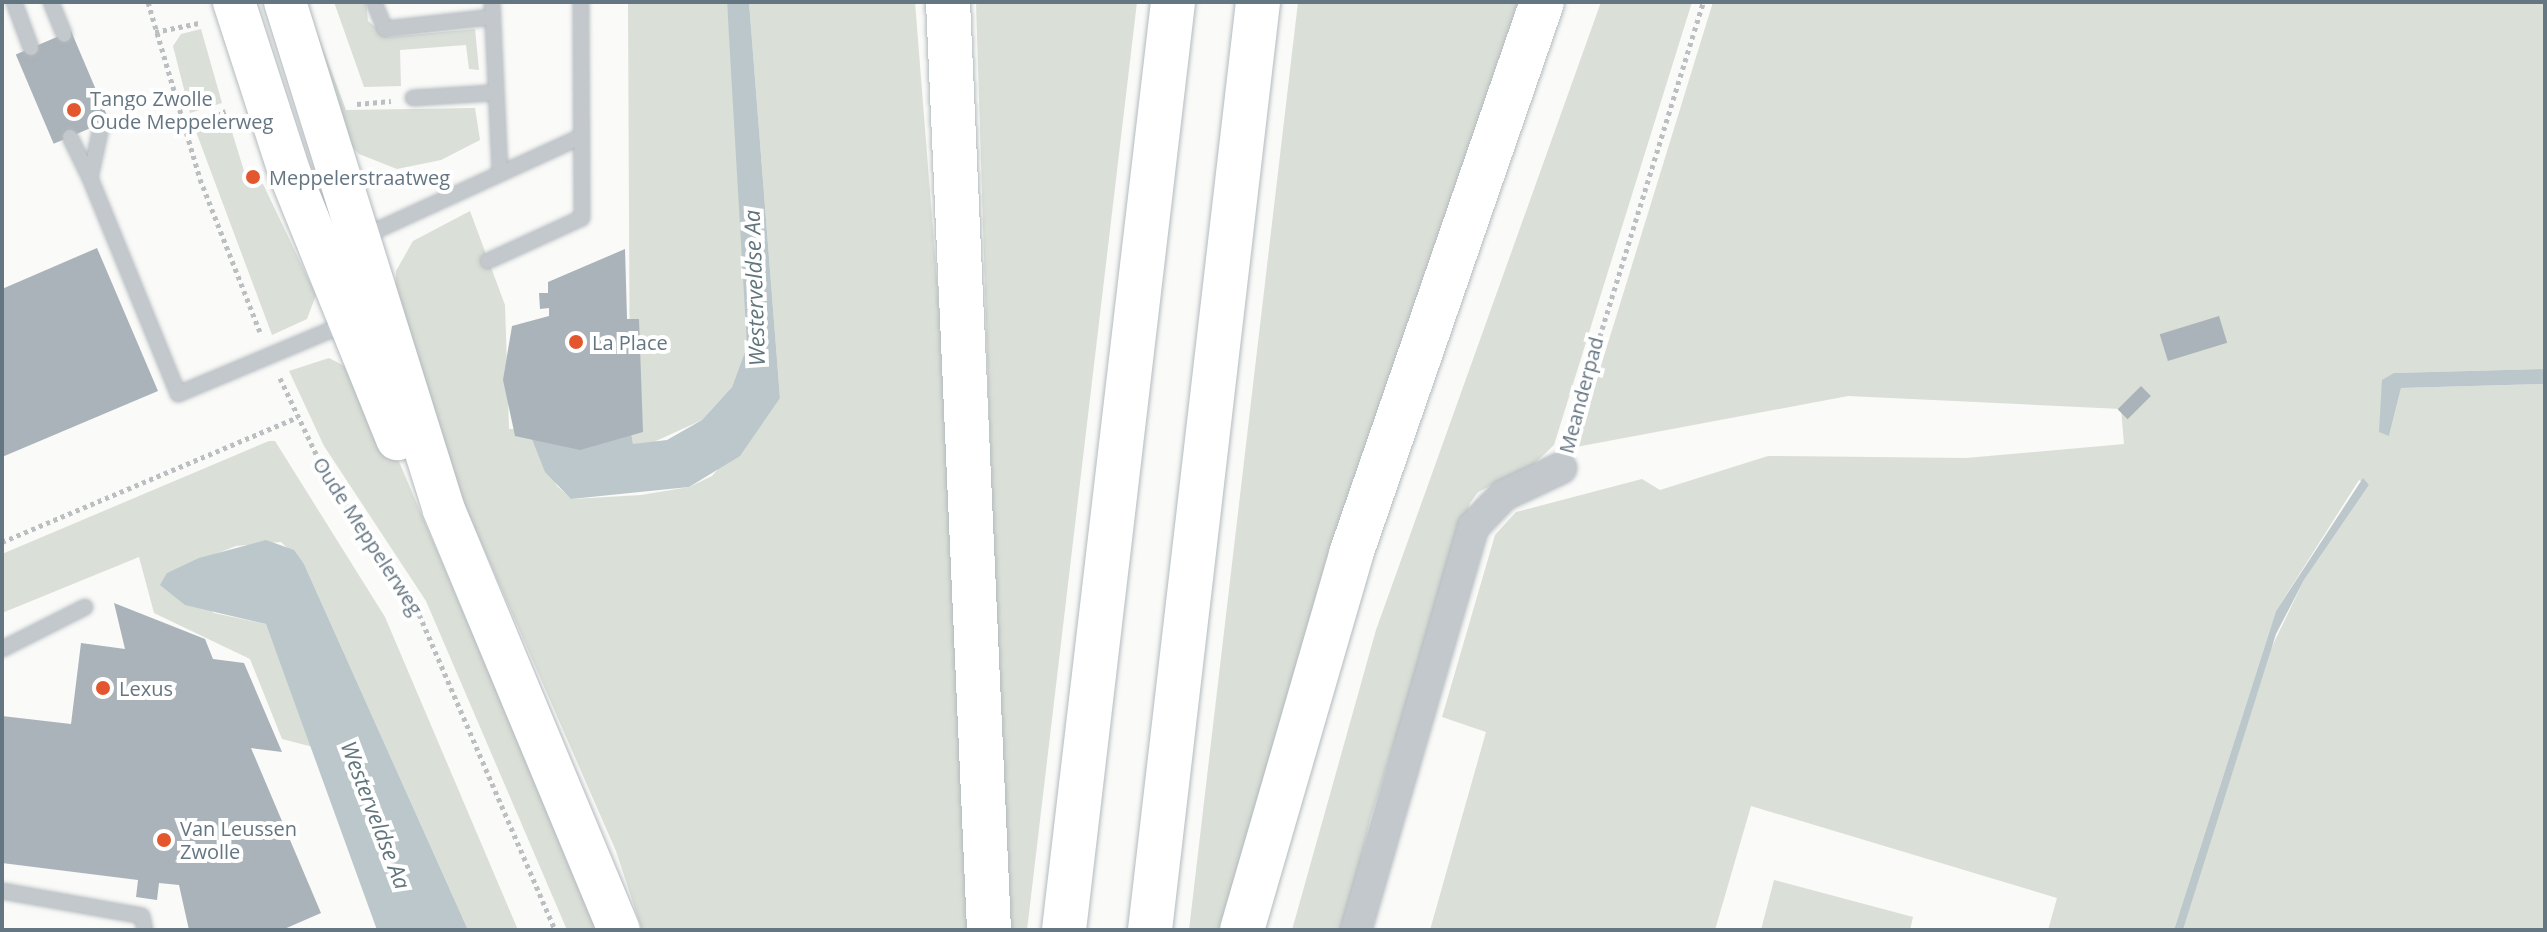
<!DOCTYPE html>
<style>
body{margin:0}
#map{position:relative;width:2547px;height:932px;overflow:hidden;background:#fafaf8;font-family:"Open Sans",sans-serif}
div>[style]{position:absolute}
.green>*{inset:0;background:#dadfd7}
.water>*{inset:0;background:#bbc7cb}
.building>*{inset:0;background:#aab3b9;transform-origin:0 0}
.path>*{height:5px;margin-top:-2.5px;transform-origin:0;background:repeating-linear-gradient(90deg,#bbbfc2 0 4px,transparent 0 8px)}
.roads{filter:drop-shadow(0 0 2px #b3babf) drop-shadow(0 0 2px #b3babf)}
.lane>*{height:14px;margin:-7px;padding:0 7px;transform-origin:7px;border-radius:7px;background:#c3c8cc}
.street>*{height:30px;margin:-15px;padding:0 15px;transform-origin:15px;border-radius:15px;background:#c3c8cc}
.secondary>*{height:42px;margin:-21px;padding:0 21px;transform-origin:21px;border-radius:21px;background:#fff}
.highway>*{height:44px;margin:-22px;padding:0 22px;transform-origin:22px;border-radius:22px;background:#fff}
.dots>*{width:22px;height:22px;translate:-50% -50%;box-sizing:border-box;border:4px solid #fff;border-radius:50%}
span{translate:-50% -50%;white-space:nowrap;text-align:center;line-height:1.15;-webkit-text-stroke:8px #fff;paint-order:stroke}
.poi-label{font-size:20px;color:#657683}
.left{translate:0 -50%;text-align:left}
.street-label{font-size:20px;color:#657683}
.water-label{font-size:22px;color:#60757c;font-style:italic}
.frame{position:absolute;inset:0;border:4px solid #657683;pointer-events:none}
</style>
<div id="map">
<div class="green">
<div style="clip-path:polygon(334px 2px,366px 2px,368px 21px,388px 37px,475px 29px,479px 70px,469px 69px,466px 45px,400px 50px,401px 86px,364px 87px)"></div>
<div style="clip-path:polygon(628px 2px,727px 2px,748px 284px,747px 346px,732px 387px,702px 420px,645px 446px,633px 444px,630px 426px)"></div>
<div style="clip-path:polygon(749px 2px,915px 2px,959px 559px,976px 930px,642px 930px,616px 851px,438px 444px,395px 290px,396px 271px,413px 241px,470px 211px,505px 305px,509px 429px,528px 429px,557px 486px,572px 499px,641px 495px,689px 487px,712px 476px,780px 398px)"></div>
<div style="clip-path:polygon(976px 2px,1137px 2px,1027px 930px,1005px 930px)"></div>
<div style="clip-path:polygon(1298px 2px,1522px 2px,1324px 571px,1221px 930px,1189px 930px)"></div>
<div style="clip-path:polygon(1601px 2px,1692px 2px,1554px 445px,1534px 464px,1478px 492px,1470px 503px,1370px 820px,1344px 930px,1292px 930px,1376px 630px)"></div>
<div style="clip-path:polygon(1713px 2px,2545px 2px,2545px 369px,2394px 373px,2389px 436px,2401px 388px,2545px 384px,2545px 930px,2183px 930px,2267px 657px,2304px 580px,2369px 485px,2359px 480px,2276px 611px,2174px 930px,2048px 930px,2057px 898px,1751px 806px,1715px 930px,1430px 930px,1486px 732px,1442px 717px,1495px 535px,1516px 512px,1642px 479px,1660px 490px,1768px 456px,1966px 458px,2124px 444px,2121px 409px,1848px 396px,1576px 447px)"></div>
<div style="clip-path:polygon(306px 3px,346px 110px,475px 108px,480px 140px,441px 160px,397px 169px,359px 154px,347px 141px)"></div>
<div style="clip-path:polygon(201px 29px,222px 103px,190px 113px,173px 46px,181px 34px)"></div>
<div style="clip-path:polygon(228px 119px,249px 187px,263px 184px,316px 295px,307px 319px,272px 335px,195px 129px)"></div>
<div style="clip-path:polygon(329px 358px,362px 375px,599px 930px,567px 930px,426px 601px,324px 446px,289px 371px)"></div>
<div style="clip-path:polygon(269px 441px,275px 441px,385px 617px,518px 930px,468px 930px,304px 564px,281px 542px,236px 546px,167px 573px,214px 613px,266px 624px,313px 747px,282px 739px,250px 659px,154px 613px,139px 557px,2px 613px,2px 554px)"></div>
<div style="clip-path:polygon(1774px 880px,1913px 917px,1910px 930px,1761px 930px)"></div>
</div>
<div class="water">
<div style="clip-path:polygon(727px 2px,749px 2px,780px 398px,740px 456px,689px 487px,571px 499px,545px 472px,528px 429px,630px 426px,633px 444px,667px 440px,702px 420px,732px 387px,747px 346px)"></div>
<div style="clip-path:polygon(2545px 369px,2545px 384px,2401px 388px,2389px 436px,2379px 432px,2382px 380px,2394px 373px)"></div>
<div style="clip-path:polygon(2363px 478px,2369px 485px,2304px 580px,2276px 634px,2183px 930px,2174px 930px,2276px 611px)"></div>
<div style="clip-path:polygon(266px 540px,294px 550px,304px 564px,468px 930px,377px 930px,266px 624px,185px 605px,160px 585px,167px 573px,199px 558px)"></div>
</div>
<div class="building">
<div style="left:71px;top:31px;width:97px;height:60px;rotate:67deg"></div>
<div style="clip-path:polygon(97px 248px,158px 391px,2px 457px,2px 289px)"></div>
<div style="clip-path:polygon(625px 249px,627px 319px,639px 319px,643px 432px,580px 450px,515px 436px,503px 380px,512px 326px,549px 316px,549px 308px,540px 309px,539px 293px,548px 293px,548px 282px)"></div>
<div style="left:2219px;top:316px;width:28px;height:62px;rotate:73deg"></div>
<div style="left:2141px;top:386px;width:14px;height:33px;rotate:45deg"></div>
<div style="clip-path:polygon(114px 603px,205px 639px,213px 659px,244px 663px,282px 752px,251px 748px,321px 913px,282px 930px,189px 930px,179px 885px,159px 883px,157px 900px,136px 897px,138px 880px,2px 863px,2px 716px,71px 724px,81px 643px,125px 649px)"></div>
</div>
<div class="path">
<div style="left:148px;top:2px;width:184px;rotate:73.6deg"></div>
<div style="left:200px;top:179px;width:164px;rotate:68.6deg"></div>
<div style="left:155px;top:32px;width:45px;rotate:-11.6deg"></div>
<div style="left:357px;top:104px;width:34px;rotate:-5deg"></div>
<div style="left:193px;top:121px;width:34px;rotate:-17deg"></div>
<div style="left:167px;top:129px;width:4px;rotate:-27deg"></div>
<div style="left:280px;top:378px;width:110px;rotate:64.6deg"></div>
<div style="left:327px;top:477px;width:158px;rotate:55.6deg"></div>
<div style="left:416px;top:607px;width:352px;rotate:66.7deg"></div>
<div style="left:1569px;top:436px;width:454px;rotate:-72.8deg"></div>
<div style="left:2px;top:542px;width:321px;rotate:-22.9deg"></div>
</div>
<div class="roads">
<div class="lane">
<div style="left:14px;top:2px;width:49px;rotate:69.7deg"></div>
<div style="left:51px;top:2px;width:35px;rotate:68deg"></div>
<div style="left:374px;top:2px;width:29px;rotate:68deg"></div>
<div style="left:385px;top:29px;width:108px;rotate:-6.4deg"></div>
<div style="left:492px;top:2px;width:171px;rotate:87.3deg"></div>
<div style="left:413px;top:98px;width:79px;rotate:-3.6deg"></div>
<div style="left:102px;top:123px;width:56px;rotate:102.3deg"></div>
<div style="left:90px;top:178px;width:233px;rotate:67.8deg"></div>
<div style="left:178px;top:394px;width:184px;rotate:-22.7deg"></div>
<div style="left:70px;top:137px;width:46px;rotate:64deg"></div>
<div style="left:362px;top:237px;width:240px;rotate:-24.6deg"></div>
<div style="left:488px;top:261px;width:103px;rotate:-24.6deg"></div>
<div style="left:582px;top:218px;width:216px;rotate:-90.3deg"></div>
<div style="left:2px;top:649px;width:93px;rotate:-26.8deg"></div>
<div style="left:2px;top:891px;width:142px;rotate:10.1deg"></div>
<div style="left:142px;top:916px;width:14px;rotate:78deg"></div>
</div>
<div class="street">
<div style="left:1356px;top:930px;width:420px;rotate:-73.8deg"></div>
<div style="left:1473px;top:527px;width:45px;rotate:-45.9deg"></div>
<div style="left:1504px;top:495px;width:63px;rotate:-25.3deg"></div>
</div>
<div class="secondary">
<div style="left:234px;top:2px;width:181px;rotate:72deg"></div>
<div style="left:290px;top:174px;width:286px;rotate:68deg"></div>
<div style="left:285px;top:2px;width:532px;rotate:72.62deg"></div>
<div style="left:444px;top:510px;width:455px;rotate:67.4deg"></div>
</div>
<div class="highway">
<div style="left:948px;top:2px;width:929px;rotate:87.47deg"></div>
<div style="left:1064px;top:930px;width:934px;rotate:-83.3deg"></div>
<div style="left:1150px;top:930px;width:934px;rotate:-83.36deg"></div>
<div style="left:1242px;top:930px;width:391px;rotate:-73.8deg"></div>
<div style="left:1351px;top:554px;width:584px;rotate:-70.91deg"></div>
</div>
</div>
<div class="dots">
<div style="left:74px;top:110px;background:#e4572e"></div>
<div style="left:253px;top:177px;background:#e4572e"></div>
<div style="left:576px;top:342px;background:#e4572e"></div>
<div style="left:103px;top:688px;background:#e4572e"></div>
<div style="left:164px;top:840px;background:#e4572e"></div>
</div>
<div class="poi-label">
<span class="left" style="left:90px;top:110px">Tango Zwolle<br>Oude Meppelerweg</span>
<span class="left" style="left:269px;top:177px">Meppelerstraatweg</span>
<span class="left" style="left:592px;top:342px">La Place</span>
<span class="left" style="left:119px;top:688px">Lexus</span>
<span class="left" style="left:180px;top:840px">Van Leussen<br>Zwolle</span>
</div>
<div class="street-label">
<span style="left:1581px;top:395px;rotate:-75deg">Meanderpad</span>
<span style="left:368px;top:536px;rotate:57deg">Oude Meppelerweg</span>
</div>
<div class="water-label">
<span style="left:754px;top:288px;rotate:-92deg">Westerveldse Aa</span>
<span style="left:376px;top:815px;rotate:69deg">Westerveldse Aa</span>
</div>
<div class="frame"></div>
</div>
